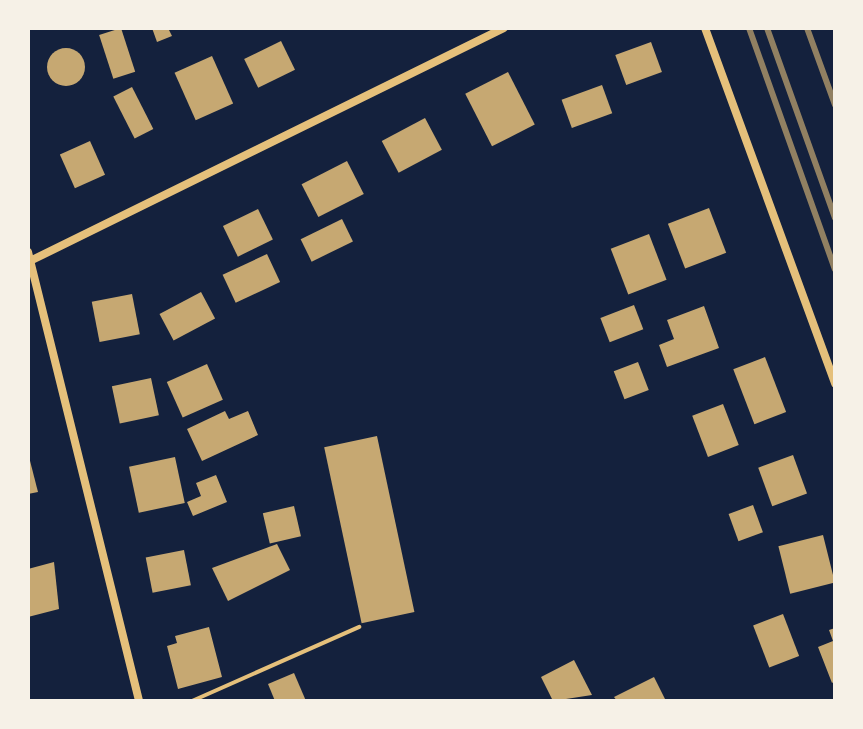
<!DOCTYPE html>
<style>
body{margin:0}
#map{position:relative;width:863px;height:729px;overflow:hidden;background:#14213d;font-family:"Space Grotesk",sans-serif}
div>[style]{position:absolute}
.building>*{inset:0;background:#c6a872;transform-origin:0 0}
.round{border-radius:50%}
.path>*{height:4px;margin:-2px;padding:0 2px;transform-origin:2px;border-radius:2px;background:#e5c07b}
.minor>*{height:8px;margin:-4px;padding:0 4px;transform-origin:4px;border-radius:4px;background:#e5c07b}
.rail>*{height:6px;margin:-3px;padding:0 3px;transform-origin:3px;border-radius:3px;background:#918062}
span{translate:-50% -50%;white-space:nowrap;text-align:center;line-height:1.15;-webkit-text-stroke:6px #f6f1e7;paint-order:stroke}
.frame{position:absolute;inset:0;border:30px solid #f6f1e7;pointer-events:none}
</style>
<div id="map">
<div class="building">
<div style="left:121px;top:28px;width:46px;height:23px;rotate:72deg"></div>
<div style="clip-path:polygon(152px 28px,168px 28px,172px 36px,157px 42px)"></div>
<div style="left:281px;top:41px;width:32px;height:41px;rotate:64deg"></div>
<div style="left:651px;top:42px;width:32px;height:38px;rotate:70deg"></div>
<div class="round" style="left:47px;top:48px;width:38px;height:38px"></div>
<div style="left:212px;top:56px;width:52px;height:41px;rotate:66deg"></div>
<div style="left:508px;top:72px;width:59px;height:48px;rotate:63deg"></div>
<div style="left:602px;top:85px;width:30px;height:43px;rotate:70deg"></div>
<div style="left:132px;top:87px;width:47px;height:21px;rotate:63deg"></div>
<div style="left:425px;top:118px;width:36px;height:49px;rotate:62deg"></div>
<div style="left:90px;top:141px;width:37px;height:33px;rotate:66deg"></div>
<div style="left:347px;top:161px;width:37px;height:51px;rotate:63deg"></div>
<div style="left:709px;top:208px;width:48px;height:44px;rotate:69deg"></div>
<div style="left:258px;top:209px;width:34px;height:39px;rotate:64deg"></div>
<div style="left:342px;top:219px;width:25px;height:46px;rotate:64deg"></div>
<div style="left:649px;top:234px;width:49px;height:41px;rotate:69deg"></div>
<div style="left:267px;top:254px;width:31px;height:49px;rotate:65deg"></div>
<div style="left:201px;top:292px;width:30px;height:47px;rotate:62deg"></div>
<div style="left:132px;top:294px;width:41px;height:41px;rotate:79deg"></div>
<div style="left:634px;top:305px;width:26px;height:36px;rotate:69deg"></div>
<div style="clip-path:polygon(704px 306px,719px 348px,667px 367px,659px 345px,674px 339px,667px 320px)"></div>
<div style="left:765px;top:357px;width:59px;height:34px;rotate:69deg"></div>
<div style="left:638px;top:362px;width:30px;height:26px;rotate:69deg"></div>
<div style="left:207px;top:364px;width:39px;height:44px;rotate:66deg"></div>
<div style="left:151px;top:378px;width:38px;height:40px;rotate:78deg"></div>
<div style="left:723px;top:404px;width:44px;height:33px;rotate:69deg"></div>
<div style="clip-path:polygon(225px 411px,229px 419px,248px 411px,258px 435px,202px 461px,187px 429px)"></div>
<div style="left:377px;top:436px;width:180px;height:54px;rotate:78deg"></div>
<div style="clip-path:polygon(28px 453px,38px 492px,28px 494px)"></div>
<div style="left:793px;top:455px;width:41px;height:37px;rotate:70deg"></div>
<div style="left:175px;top:457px;width:47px;height:47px;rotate:78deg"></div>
<div style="clip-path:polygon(216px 475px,227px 502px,193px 516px,187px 502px,201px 496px,196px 483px)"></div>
<div style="left:753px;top:505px;width:29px;height:26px;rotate:70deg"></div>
<div style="left:294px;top:506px;width:31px;height:32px;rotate:77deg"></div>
<div style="left:823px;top:535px;width:49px;height:46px;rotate:76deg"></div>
<div style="clip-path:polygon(277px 544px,290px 570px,228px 601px,212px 568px)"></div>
<div style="left:184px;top:550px;width:36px;height:39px;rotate:79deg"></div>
<div style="clip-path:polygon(54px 562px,59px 609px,28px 617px,28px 569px)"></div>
<div style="left:783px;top:614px;width:45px;height:32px;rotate:69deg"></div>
<div style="clip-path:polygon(209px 627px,222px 677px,178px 689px,167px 646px,177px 643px,175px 636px)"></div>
<div style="clip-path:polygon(835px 628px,835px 681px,832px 683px,818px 647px,833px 641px,829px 630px)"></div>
<div style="clip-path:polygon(574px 660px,592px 695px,553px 701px,541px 677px)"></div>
<div style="clip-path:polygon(294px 673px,306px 701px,275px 701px,268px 684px)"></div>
<div style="clip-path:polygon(654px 677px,666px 701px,617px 701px,614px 697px)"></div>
</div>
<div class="path">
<div style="left:192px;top:701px;width:183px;rotate:-23.9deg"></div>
</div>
<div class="minor">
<div style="left:705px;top:28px;width:379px;rotate:69.9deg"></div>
<div style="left:28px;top:252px;width:463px;rotate:76.1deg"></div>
<div style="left:28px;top:262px;width:530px;rotate:-26.18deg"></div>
</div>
<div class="rail">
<div style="left:749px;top:28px;width:256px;rotate:70.4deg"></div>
<div style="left:767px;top:28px;width:202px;rotate:70.3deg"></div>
<div style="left:807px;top:28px;width:82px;rotate:70deg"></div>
</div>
<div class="frame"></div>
</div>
